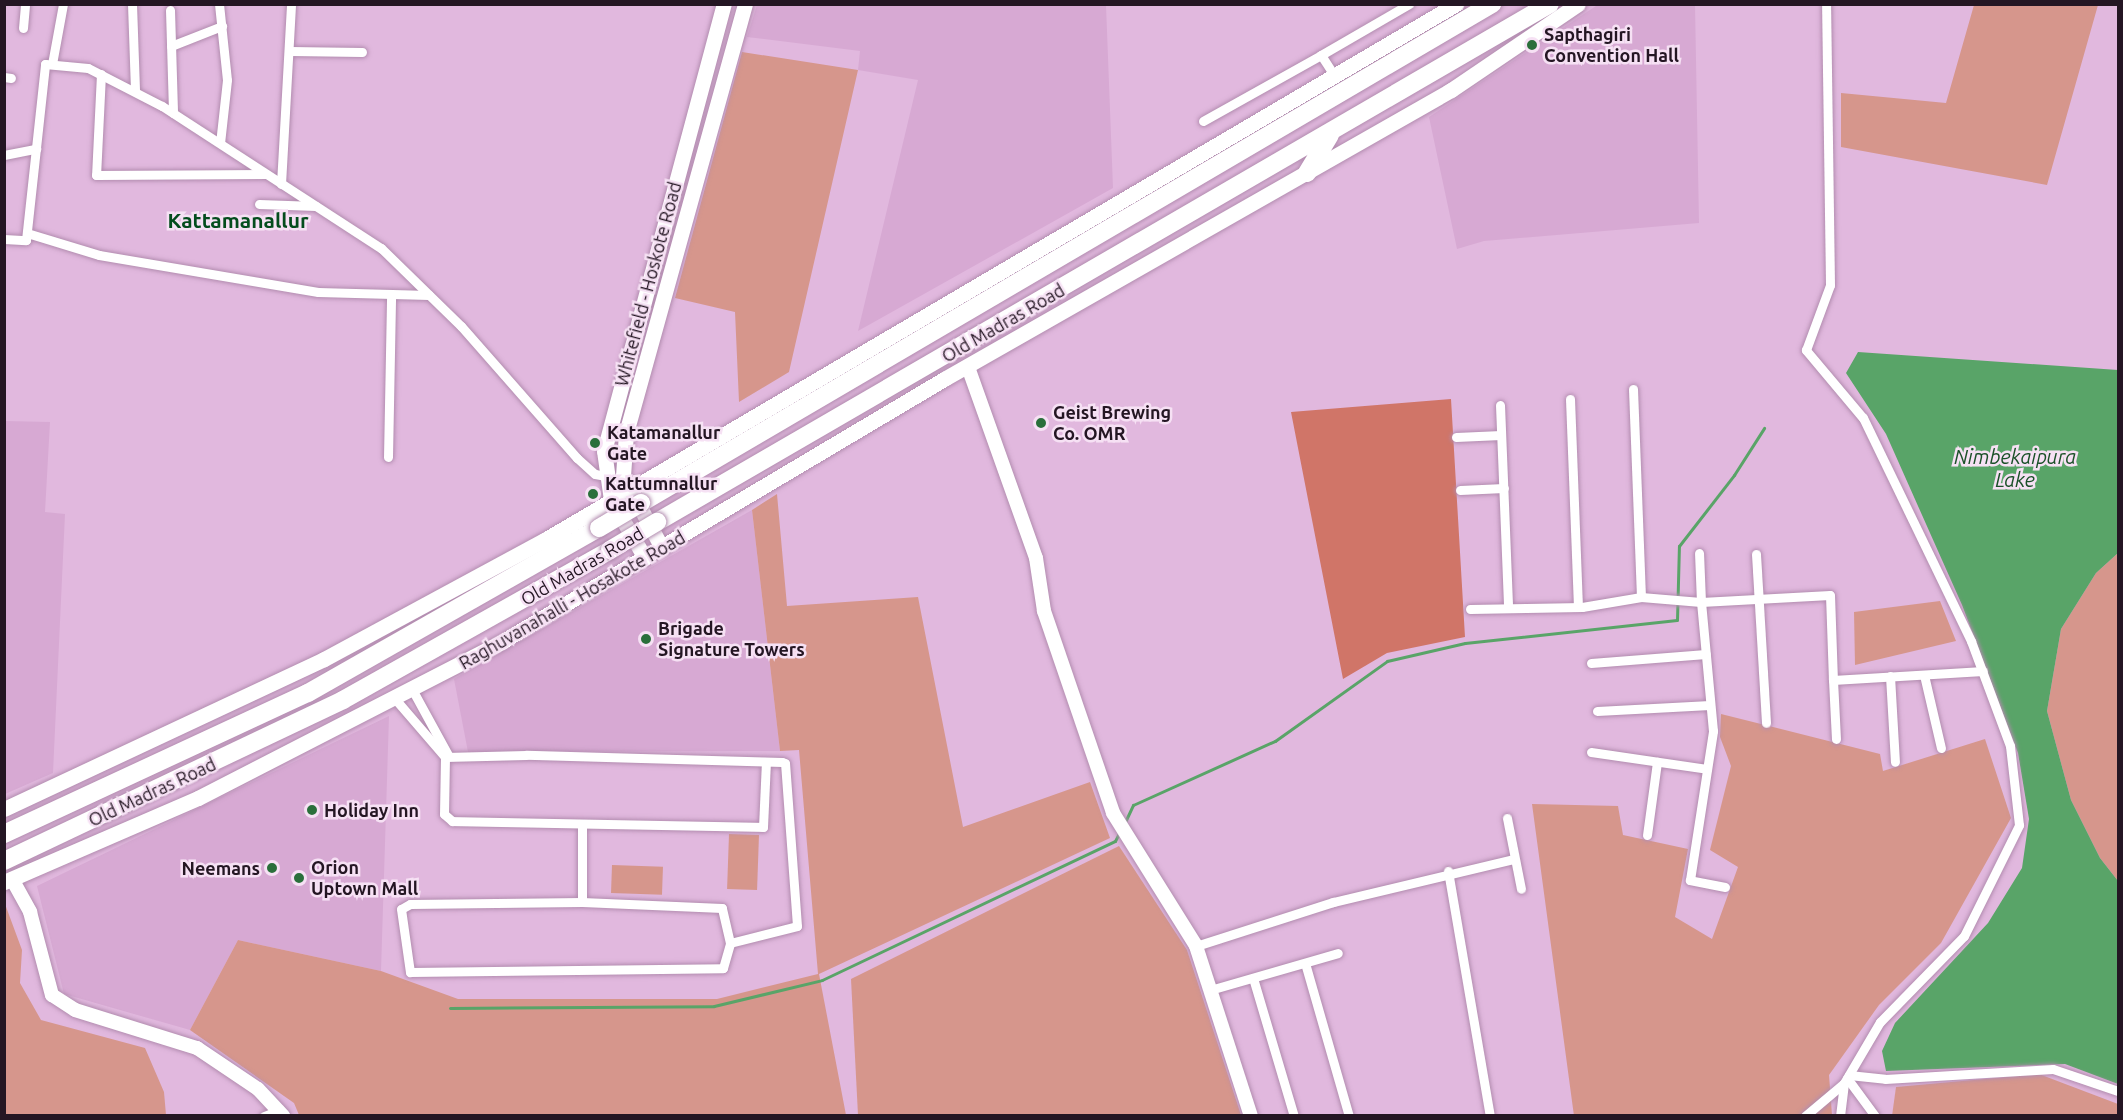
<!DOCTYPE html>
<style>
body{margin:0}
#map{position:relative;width:2123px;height:1120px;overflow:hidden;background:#e1b8de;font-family:Ubuntu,sans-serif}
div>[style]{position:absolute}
.built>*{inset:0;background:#d7a9d3}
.green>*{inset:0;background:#d6968c;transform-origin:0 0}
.forest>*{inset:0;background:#d07568}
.water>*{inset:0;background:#59a468}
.stream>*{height:3px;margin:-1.5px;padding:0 1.5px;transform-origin:1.5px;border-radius:1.5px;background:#59a468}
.roads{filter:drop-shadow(0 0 2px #b28caf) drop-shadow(0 0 2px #b28caf)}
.street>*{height:9px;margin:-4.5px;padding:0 4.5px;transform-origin:4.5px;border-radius:4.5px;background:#fff}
.secondary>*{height:14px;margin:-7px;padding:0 7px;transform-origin:7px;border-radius:7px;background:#fff}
.primary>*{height:15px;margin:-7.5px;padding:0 7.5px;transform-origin:7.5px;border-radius:7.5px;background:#fff}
.highway>*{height:18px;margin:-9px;padding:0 9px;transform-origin:9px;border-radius:9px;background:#fff}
.bridges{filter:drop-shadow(0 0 2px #b28caf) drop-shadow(0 0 2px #b28caf)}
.highway-bridge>*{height:18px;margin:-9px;padding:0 9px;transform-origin:9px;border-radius:9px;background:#fff}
.dots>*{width:16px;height:16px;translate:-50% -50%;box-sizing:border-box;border:3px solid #f6e1f4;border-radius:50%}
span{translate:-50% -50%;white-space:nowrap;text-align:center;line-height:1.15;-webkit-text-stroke:5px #f6e1f4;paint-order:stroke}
.poi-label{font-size:18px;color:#241623;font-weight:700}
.left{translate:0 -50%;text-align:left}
.right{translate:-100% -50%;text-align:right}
.street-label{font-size:18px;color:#241623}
.water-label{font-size:20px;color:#1b5129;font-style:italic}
.quarter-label{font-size:21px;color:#044c1d;font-weight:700}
.frame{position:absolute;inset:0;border:6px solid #241623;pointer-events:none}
</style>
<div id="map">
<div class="built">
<div style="clip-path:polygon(1599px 4px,1695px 5px,1699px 223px,1484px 241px,1457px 249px,1429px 117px)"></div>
<div style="clip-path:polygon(757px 5px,1106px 5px,1113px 188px,858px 331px,918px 80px,858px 70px,860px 51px,747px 37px)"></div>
<div style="clip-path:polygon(5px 421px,50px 422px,45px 512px,65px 514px,53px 773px,5px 794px)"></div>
<div style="clip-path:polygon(752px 510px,780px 751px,468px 752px,454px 679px)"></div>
<div style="clip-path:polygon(389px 716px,381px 971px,238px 940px,190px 1030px,64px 994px,37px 886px)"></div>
</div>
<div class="green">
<div style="clip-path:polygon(1974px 5px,2098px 5px,2047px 185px,1841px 147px,1841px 93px,1946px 103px)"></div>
<div style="clip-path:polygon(742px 52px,858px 70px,789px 372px,739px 402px,735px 312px,675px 298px)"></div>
<div style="clip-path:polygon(777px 494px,787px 606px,918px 597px,963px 827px,1090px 782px,1110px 838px,819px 974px,846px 1115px,299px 1115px,294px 1103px,190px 1030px,238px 940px,381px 971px,458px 999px,717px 999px,818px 974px,799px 750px,780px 751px,752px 510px)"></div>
<div style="clip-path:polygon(2118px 553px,2118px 881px,2100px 858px,2071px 800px,2047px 711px,2061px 629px,2096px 573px)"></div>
<div style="clip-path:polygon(1940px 601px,1956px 641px,1855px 665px,1854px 612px)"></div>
<div style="clip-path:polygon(1721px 714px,1880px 754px,1883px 771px,1985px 739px,2011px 818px,1941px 943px,1879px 1005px,1829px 1075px,1832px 1115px,1574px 1116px,1532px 804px,1618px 806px,1623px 835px,1688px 849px,1675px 917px,1712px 939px,1738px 867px,1710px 850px,1731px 766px,1720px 737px)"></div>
<div style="left:729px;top:834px;width:30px;height:55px;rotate:2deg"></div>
<div style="clip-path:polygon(1119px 846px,1187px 950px,1241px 1115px,858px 1115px,851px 979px)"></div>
<div style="left:612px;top:865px;width:51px;height:28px;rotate:2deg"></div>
<div style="clip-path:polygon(5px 904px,22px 950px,20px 983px,41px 1020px,145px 1048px,164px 1092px,166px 1115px,5px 1115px)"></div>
<div style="clip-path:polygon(2039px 1074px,2118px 1104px,2118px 1115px,1892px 1116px,1896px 1087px)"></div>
</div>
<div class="forest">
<div style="clip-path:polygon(1451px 399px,1465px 637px,1387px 653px,1343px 679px,1291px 412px)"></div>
</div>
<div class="water">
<div style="clip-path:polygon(1858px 352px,2118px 370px,2118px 553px,2096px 573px,2061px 629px,2047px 711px,2071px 800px,2100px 858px,2118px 881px,2118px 1084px,2065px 1064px,1886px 1071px,1882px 1051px,1895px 1023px,1988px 923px,2022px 868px,2029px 819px,2018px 753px,1962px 605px,1886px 434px,1846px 373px)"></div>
</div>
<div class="stream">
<div style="left:1125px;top:822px;width:19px;rotate:-65deg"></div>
<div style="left:1133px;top:805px;width:156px;rotate:-24.3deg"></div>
<div style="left:1275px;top:741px;width:138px;rotate:-35.5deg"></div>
<div style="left:1387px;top:661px;width:80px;rotate:-13deg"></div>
<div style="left:1465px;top:643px;width:213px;rotate:-6.2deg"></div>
<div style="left:1677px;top:620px;width:74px;rotate:-88.5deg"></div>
<div style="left:1679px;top:546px;width:90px;rotate:-52.2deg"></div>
<div style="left:1734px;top:475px;width:56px;rotate:-57.4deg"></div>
<div style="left:450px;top:1008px;width:264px;rotate:-0.4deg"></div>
<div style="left:714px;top:1006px;width:111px;rotate:-13.5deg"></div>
<div style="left:822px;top:980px;width:324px;rotate:-25.4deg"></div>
<div style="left:1115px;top:841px;width:11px;rotate:-63deg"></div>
</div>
<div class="roads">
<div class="street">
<div style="left:132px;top:4px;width:87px;rotate:88deg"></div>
<div style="left:219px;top:4px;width:76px;rotate:84deg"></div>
<div style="left:227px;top:80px;width:63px;rotate:96.3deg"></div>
<div style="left:170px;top:10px;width:103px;rotate:88.3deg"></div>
<div style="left:23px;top:28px;width:24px;rotate:-85deg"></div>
<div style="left:171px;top:46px;width:55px;rotate:-21.4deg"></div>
<div style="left:290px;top:51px;width:72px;rotate:0.8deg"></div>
<div style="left:1321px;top:55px;width:102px;rotate:-30.1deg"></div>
<div style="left:52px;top:64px;width:61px;rotate:-79.6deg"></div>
<div style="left:101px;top:74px;width:101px;rotate:92.8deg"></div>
<div style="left:96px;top:175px;width:170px;rotate:-0.3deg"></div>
<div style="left:4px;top:77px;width:7px;rotate:8deg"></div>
<div style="left:1203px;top:121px;width:135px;rotate:-29.2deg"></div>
<div style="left:1321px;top:55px;width:24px;rotate:57deg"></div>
<div style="left:4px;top:155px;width:33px;rotate:-11deg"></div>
<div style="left:281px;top:184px;width:180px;rotate:-86.8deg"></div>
<div style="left:259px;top:204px;width:57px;rotate:2deg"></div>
<div style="left:27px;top:233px;width:75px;rotate:17deg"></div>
<div style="left:99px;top:255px;width:222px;rotate:9.6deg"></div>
<div style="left:318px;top:292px;width:111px;rotate:1.5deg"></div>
<div style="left:4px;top:239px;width:22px;rotate:3deg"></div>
<div style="left:26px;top:240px;width:177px;rotate:-83.8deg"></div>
<div style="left:45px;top:64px;width:43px;rotate:5.3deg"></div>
<div style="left:88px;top:68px;width:83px;rotate:27.2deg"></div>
<div style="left:162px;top:106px;width:261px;rotate:33deg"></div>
<div style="left:381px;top:248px;width:112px;rotate:44.3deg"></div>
<div style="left:461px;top:326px;width:176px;rotate:48.7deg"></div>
<div style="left:577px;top:458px;width:24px;rotate:42deg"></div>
<div style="left:595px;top:474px;width:15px;rotate:11deg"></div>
<div style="left:1633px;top:389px;width:208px;rotate:87.8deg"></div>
<div style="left:1570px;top:399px;width:208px;rotate:87.8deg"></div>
<div style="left:1500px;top:405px;width:202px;rotate:87.7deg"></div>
<div style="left:1456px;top:437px;width:45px;rotate:-2.5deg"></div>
<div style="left:388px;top:457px;width:161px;rotate:-88.9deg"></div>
<div style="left:1460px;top:490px;width:44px;rotate:-2.6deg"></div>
<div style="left:1756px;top:554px;width:169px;rotate:86.6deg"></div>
<div style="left:1470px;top:609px;width:112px;rotate:-1deg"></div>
<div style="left:1582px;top:607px;width:60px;rotate:-9.6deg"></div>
<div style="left:1641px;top:597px;width:60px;rotate:4.8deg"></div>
<div style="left:1701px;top:602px;width:49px;rotate:-92.3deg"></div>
<div style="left:1591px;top:663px;width:115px;rotate:-4.5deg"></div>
<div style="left:1924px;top:675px;width:75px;rotate:76.9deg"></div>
<div style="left:1890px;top:676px;width:86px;rotate:86.7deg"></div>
<div style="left:1833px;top:680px;width:59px;rotate:87.1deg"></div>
<div style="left:413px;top:691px;width:73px;rotate:61.3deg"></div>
<div style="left:396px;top:700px;width:75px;rotate:49.3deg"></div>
<div style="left:1597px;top:711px;width:113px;rotate:-3deg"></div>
<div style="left:1591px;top:752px;width:117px;rotate:8.3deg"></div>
<div style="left:1507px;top:818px;width:72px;rotate:78.8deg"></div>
<div style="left:582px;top:824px;width:78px;rotate:90deg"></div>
<div style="left:1647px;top:835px;width:74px;rotate:-82.2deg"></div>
<div style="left:1448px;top:871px;width:249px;rotate:80.3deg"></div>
<div style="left:1725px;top:887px;width:36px;rotate:-169deg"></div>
<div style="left:1690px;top:880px;width:151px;rotate:-81.2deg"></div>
<div style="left:1713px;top:731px;width:130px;rotate:-95.3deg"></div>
<div style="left:1701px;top:602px;width:129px;rotate:-3.1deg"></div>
<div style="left:1830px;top:595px;width:85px;rotate:88deg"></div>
<div style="left:1833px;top:680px;width:150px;rotate:-3.4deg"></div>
<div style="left:730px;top:943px;width:36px;rotate:-103deg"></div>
<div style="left:722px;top:908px;width:140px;rotate:-177.5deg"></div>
<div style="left:582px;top:902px;width:172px;rotate:179.3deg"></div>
<div style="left:410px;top:904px;width:10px;rotate:151deg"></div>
<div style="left:401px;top:909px;width:64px;rotate:81.9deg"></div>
<div style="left:410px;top:972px;width:313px;rotate:-0.7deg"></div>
<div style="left:723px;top:968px;width:26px;rotate:-74deg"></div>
<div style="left:730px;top:943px;width:69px;rotate:-14.2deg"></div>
<div style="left:797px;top:926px;width:163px;rotate:-94.2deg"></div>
<div style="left:785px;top:763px;width:3px;rotate:-162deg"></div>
<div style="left:782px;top:762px;width:256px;rotate:-178.4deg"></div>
<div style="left:526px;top:755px;width:81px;rotate:178.6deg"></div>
<div style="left:445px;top:757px;width:57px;rotate:91deg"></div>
<div style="left:444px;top:814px;width:11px;rotate:41deg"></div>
<div style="left:452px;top:821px;width:311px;rotate:1.1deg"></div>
<div style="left:763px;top:827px;width:65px;rotate:-87.4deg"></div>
<div style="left:1196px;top:946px;width:144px;rotate:-17.8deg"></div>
<div style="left:1333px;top:902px;width:185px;rotate:-13.4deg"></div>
<div style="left:1305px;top:963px;width:159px;rotate:74deg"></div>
<div style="left:1253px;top:978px;width:144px;rotate:73.5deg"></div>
<div style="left:1210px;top:990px;width:133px;rotate:-16.1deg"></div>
<div style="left:1849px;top:1075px;width:36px;rotate:6deg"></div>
<div style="left:1885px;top:1079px;width:168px;rotate:-3.4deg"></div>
<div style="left:2053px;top:1069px;width:69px;rotate:18.7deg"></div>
<div style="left:1847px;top:1078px;width:47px;rotate:53.6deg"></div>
<div style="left:264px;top:1116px;width:17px;rotate:-21deg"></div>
<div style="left:1805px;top:1116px;width:51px;rotate:-40.2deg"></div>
<div style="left:1844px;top:1083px;width:71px;rotate:-59.5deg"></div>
<div style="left:1880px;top:1022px;width:120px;rotate:-45.7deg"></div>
<div style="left:1964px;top:936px;width:124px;rotate:-63.6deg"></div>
<div style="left:2019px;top:825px;width:80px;rotate:-96.5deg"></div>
<div style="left:2010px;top:746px;width:112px;rotate:-110.4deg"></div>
<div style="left:1971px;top:641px;width:248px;rotate:-115.8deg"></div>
<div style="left:1863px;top:418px;width:89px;rotate:-130deg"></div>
<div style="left:1806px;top:350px;width:69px;rotate:-69.7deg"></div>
<div style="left:1830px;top:285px;width:281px;rotate:-90.8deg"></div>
<div style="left:1840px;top:1116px;width:33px;rotate:-83deg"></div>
</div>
<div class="secondary">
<div style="left:968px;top:367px;width:203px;rotate:70.4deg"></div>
<div style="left:1036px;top:558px;width:54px;rotate:81.4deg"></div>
<div style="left:1044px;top:611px;width:213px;rotate:71.1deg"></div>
<div style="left:1113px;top:813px;width:157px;rotate:58deg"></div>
<div style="left:1196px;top:946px;width:179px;rotate:72.1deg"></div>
<div style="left:12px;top:879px;width:38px;rotate:61deg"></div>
<div style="left:30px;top:912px;width:86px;rotate:75.2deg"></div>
<div style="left:52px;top:995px;width:27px;rotate:33deg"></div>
<div style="left:75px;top:1010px;width:128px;rotate:17.3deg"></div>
<div style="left:197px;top:1048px;width:73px;rotate:33.9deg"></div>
<div style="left:258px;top:1089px;width:37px;rotate:47deg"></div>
</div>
<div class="primary">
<div style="left:662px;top:548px;width:82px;rotate:-118.4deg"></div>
<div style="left:623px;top:476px;width:43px;rotate:-86deg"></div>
<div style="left:626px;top:433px;width:445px;rotate:-74.5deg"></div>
<div style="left:645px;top:558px;width:67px;rotate:-120.4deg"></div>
<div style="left:611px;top:500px;width:49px;rotate:-98.1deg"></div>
<div style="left:604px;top:451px;width:463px;rotate:-75deg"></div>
<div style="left:4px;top:809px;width:353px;rotate:-25.1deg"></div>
<div style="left:324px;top:659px;width:252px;rotate:-28.4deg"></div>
<div style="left:546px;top:539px;width:1056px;rotate:-30.45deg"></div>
<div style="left:4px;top:882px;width:211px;rotate:-23.4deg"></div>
<div style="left:198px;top:798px;width:343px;rotate:-27.2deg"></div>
<div style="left:503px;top:641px;width:513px;rotate:-30.71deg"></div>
<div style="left:944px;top:379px;width:584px;rotate:-29.68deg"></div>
<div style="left:1451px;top:90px;width:153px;rotate:-34.1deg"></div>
</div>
<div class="highway">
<div style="left:1307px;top:173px;width:44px;rotate:-58.8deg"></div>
<div style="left:641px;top:503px;width:987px;rotate:-30.39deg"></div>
<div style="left:657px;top:522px;width:1032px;rotate:-30.12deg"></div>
<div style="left:4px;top:834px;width:335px;rotate:-24.9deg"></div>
<div style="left:308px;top:693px;width:335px;rotate:-29.6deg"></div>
<div style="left:4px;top:861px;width:375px;rotate:-25.4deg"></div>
<div style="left:343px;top:700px;width:306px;rotate:-29.3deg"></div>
</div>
</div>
<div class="bridges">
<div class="highway-bridge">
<div style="left:599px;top:528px;width:49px;rotate:-30.8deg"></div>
<div style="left:610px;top:550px;width:55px;rotate:-30.8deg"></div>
</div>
</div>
<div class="dots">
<div style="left:1532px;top:45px;background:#2a6f3b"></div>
<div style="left:1041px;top:423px;background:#2a6f3b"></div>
<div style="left:595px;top:443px;background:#2a6f3b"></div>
<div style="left:593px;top:494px;background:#2a6f3b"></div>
<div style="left:646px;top:639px;background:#2a6f3b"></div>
<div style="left:312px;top:810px;background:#2a6f3b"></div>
<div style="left:272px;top:868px;background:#2a6f3b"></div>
<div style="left:299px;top:878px;background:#2a6f3b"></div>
</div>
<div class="poi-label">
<span class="left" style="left:1544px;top:45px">Sapthagiri<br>Convention Hall</span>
<span class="left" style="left:1053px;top:423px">Geist Brewing<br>Co. OMR</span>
<span class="left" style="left:607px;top:443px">Katamanallur<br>Gate</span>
<span class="left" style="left:605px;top:494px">Kattumnallur<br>Gate</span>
<span class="left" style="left:658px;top:639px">Brigade<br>Signature Towers</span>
<span class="left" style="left:324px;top:810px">Holiday Inn</span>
<span class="right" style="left:260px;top:868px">Neemans</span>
<span class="left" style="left:311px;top:878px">Orion<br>Uptown Mall</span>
</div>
<div class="street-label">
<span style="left:648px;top:284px;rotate:-75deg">Whitefield - Hoskote Road</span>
<span style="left:1003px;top:323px;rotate:-30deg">Old Madras Road</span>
<span style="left:582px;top:566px;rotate:-30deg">Old Madras Road</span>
<span style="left:572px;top:600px;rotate:-30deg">Raghuvanahalli - Hosakote Road</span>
<span style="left:152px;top:792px;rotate:-25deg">Old Madras Road</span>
</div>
<div class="water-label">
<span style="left:2015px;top:468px">Nimbekaipura<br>Lake</span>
</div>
<div class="quarter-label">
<span style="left:238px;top:220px">Kattamanallur</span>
</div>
<div class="frame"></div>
</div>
